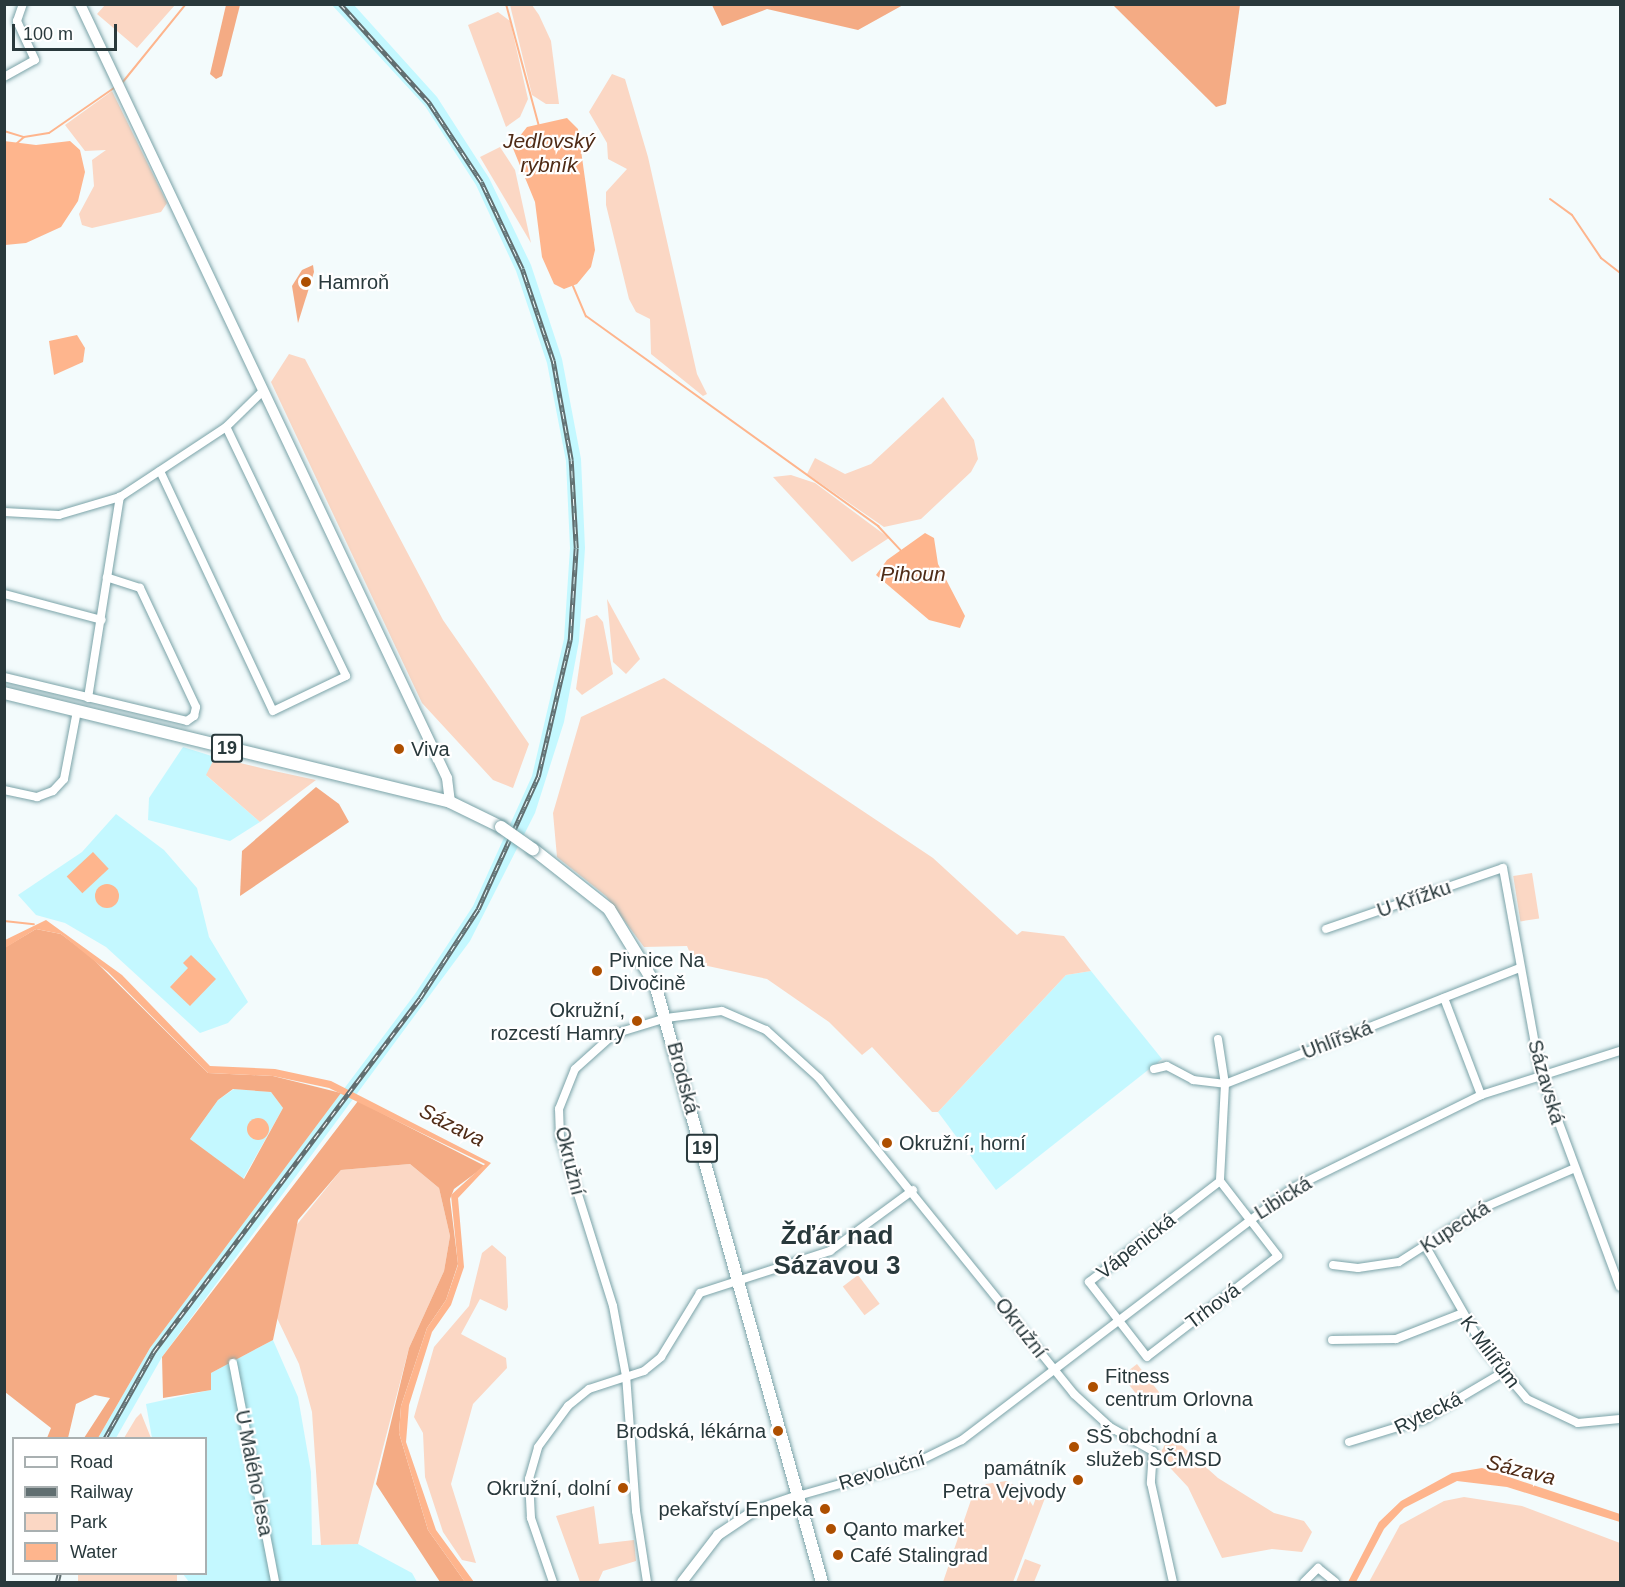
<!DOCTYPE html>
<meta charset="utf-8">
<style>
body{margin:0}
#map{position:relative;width:1625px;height:1587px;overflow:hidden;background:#f3fbfc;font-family:Arial,sans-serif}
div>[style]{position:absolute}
.built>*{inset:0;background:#c4f8ff}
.green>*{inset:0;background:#fbd7c4;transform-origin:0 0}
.forest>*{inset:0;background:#f4ab84}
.water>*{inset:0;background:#feb58d;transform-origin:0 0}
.round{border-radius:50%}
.stream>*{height:2px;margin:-1px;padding:0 1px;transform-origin:1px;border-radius:1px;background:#feb58d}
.roads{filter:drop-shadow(0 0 2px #7ba3a8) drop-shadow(0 0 2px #7ba3a8)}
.street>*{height:8px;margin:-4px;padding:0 4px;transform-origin:4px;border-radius:4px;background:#fff}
.secondary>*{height:10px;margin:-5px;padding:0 5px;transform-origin:5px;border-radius:5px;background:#fff}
.primary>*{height:12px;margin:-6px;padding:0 6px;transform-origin:6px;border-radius:6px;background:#fff}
.rail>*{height:4.5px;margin-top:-2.25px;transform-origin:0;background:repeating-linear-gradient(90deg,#fff 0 7px,#616f71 0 14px);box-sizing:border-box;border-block:2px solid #616f71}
.bridges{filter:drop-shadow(0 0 2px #7ba3a8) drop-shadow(0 0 2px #7ba3a8)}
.primary-bridge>*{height:12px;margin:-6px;padding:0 6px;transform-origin:6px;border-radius:6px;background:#fff}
.dots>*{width:16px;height:16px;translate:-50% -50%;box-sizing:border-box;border:3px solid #fff;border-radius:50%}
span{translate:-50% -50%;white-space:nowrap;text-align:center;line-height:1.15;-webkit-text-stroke:4.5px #fff;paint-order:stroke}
.shield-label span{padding:2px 4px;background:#fff;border:2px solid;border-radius:4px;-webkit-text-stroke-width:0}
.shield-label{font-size:18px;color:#29393c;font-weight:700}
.poi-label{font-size:20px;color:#29393c}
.left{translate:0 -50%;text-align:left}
.right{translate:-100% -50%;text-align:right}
.street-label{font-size:20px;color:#29393c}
.water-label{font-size:21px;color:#4f2b16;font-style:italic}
.district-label{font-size:26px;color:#29393c;font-weight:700}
.frame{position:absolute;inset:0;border:6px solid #29393c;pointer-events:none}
.legend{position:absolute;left:12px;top:1437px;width:195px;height:138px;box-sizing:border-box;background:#fff;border:2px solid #a9b0b1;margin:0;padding:8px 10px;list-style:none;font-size:18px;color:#29393c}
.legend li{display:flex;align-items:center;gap:12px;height:30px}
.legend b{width:30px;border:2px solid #a9b0b1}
.scale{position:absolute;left:12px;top:24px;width:105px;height:27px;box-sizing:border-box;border:3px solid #29393c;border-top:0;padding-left:8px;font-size:18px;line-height:21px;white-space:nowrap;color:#29393c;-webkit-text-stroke:4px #fff;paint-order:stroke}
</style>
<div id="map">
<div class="built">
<div style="clip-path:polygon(332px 5px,354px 5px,437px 97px,489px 178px,531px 265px,562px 359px,581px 459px,585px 548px,579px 641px,564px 722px,535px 813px,470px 941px,162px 1357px,116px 1438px,98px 1438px,150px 1348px,415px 994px,473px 906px,532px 776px,564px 639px,570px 548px,566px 461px,547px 363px,516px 271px,476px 185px,425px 106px)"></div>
<div style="clip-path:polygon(183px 747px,215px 757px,207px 776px,260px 822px,230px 841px,148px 820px,149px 798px)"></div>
<div style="clip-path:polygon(116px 814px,164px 850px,197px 888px,209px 937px,248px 1002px,228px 1023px,200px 1033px,106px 947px,65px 923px,36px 915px,18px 895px,82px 852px)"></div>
<div style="clip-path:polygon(1091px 971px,1162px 1059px,996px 1190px,938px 1112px,1066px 975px)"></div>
<div style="clip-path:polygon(234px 1089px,271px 1092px,283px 1108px,243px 1179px,190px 1139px,218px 1100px)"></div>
<div style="clip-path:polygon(273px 1340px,298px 1397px,311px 1472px,312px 1545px,358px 1544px,412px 1573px,417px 1582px,189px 1582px,183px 1574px,206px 1574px,206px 1438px,152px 1438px,146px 1404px,210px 1390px,211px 1373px)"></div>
</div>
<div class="green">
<div style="clip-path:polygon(105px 5px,105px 4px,175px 5px,137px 48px,97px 14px)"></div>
<div style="clip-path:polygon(510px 5px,532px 5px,539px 15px,551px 41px,559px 104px,546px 104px,532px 95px)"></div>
<div style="clip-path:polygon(498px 12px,510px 21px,528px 99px,520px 117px,506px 127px,468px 25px)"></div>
<div style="clip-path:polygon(612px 74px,625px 79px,648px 157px,697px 374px,707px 394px,703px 396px,651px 354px,650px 319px,636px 312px,629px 299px,606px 205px,606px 192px,627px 169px,608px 159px,607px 143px,589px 112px)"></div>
<div style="clip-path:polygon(112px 91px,167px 203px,161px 212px,92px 228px,82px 225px,79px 214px,94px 186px,92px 160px,106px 150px,85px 151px,65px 125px)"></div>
<div style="clip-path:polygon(500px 147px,515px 170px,531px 243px,480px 157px)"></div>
<div style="clip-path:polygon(289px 354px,305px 359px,443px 620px,529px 744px,513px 788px,493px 780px,422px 703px,271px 382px)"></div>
<div style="clip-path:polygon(943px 397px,974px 440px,978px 459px,971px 472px,921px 519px,884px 527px,807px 474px,815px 458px,845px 474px,871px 464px)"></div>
<div style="clip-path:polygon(791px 475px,815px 483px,889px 538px,852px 562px,773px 477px)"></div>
<div style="clip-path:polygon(607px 599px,640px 659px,626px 674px,613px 662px)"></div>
<div style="clip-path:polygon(597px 615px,603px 622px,613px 674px,582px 695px,576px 689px,586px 619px)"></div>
<div style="clip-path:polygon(664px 678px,933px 858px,1017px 935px,1022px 931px,1064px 936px,1091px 971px,1066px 975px,938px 1112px,932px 1112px,872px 1047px,862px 1055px,829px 1022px,767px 979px,694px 963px,687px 946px,644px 947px,606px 896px,557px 857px,553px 813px,581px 717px)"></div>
<div style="clip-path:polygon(215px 757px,265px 769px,316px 780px,260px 822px,206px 775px)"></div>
<div style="left:1532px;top:873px;width:46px;height:19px;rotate:81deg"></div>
<div style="clip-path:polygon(410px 1164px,439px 1188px,450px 1236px,444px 1271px,409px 1348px,358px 1544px,321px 1545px,312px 1412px,299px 1364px,277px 1318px,295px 1227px,341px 1170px)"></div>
<div style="clip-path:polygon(492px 1245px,506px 1257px,508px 1307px,506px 1311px,480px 1299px,461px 1334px,506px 1358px,507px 1368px,473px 1404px,451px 1484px,476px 1563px,462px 1560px,443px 1532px,425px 1477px,423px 1433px,414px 1417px,434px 1347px,469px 1306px,482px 1253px)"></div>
<div style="left:858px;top:1275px;width:36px;height:19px;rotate:53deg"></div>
<div style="left:1137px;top:1364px;width:39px;height:19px;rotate:52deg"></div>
<div style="clip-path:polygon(141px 1413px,151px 1438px,124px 1438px,136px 1418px)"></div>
<div style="clip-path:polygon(1170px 1435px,1218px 1478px,1274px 1513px,1304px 1521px,1312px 1532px,1302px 1552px,1272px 1549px,1222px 1558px,1188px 1487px,1159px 1456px)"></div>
<div style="clip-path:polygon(1006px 1481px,1023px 1490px,1033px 1506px,1037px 1495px,1045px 1498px,1013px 1582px,943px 1582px,972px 1497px,986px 1484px)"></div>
<div style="clip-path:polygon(1464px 1497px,1522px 1506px,1620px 1543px,1620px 1582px,1369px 1582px,1400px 1525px,1444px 1501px)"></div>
<div style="clip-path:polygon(594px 1506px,599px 1544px,634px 1540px,636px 1561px,603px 1571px,598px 1582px,580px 1582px,556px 1516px)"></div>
<div style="clip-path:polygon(1025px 1559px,1041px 1565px,1034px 1582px,1016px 1582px)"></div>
<div style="left:78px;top:1574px;width:99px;height:8px"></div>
</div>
<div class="forest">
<div style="clip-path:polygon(226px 5px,240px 5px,222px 76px,216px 79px,210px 74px)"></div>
<div style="clip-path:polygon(712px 5px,903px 5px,858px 30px,767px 9px,722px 26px)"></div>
<div style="clip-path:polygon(1113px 5px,1240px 5px,1226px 104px,1216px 107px)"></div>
<div style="clip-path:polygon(313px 265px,314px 272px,298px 323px,292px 286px,302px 270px)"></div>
<div style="clip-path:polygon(316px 787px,339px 804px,349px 822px,240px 896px,242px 851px)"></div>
<div style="clip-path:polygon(evenodd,36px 929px,61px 934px,90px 956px,208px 1073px,273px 1076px,341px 1093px,150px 1348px,98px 1438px,84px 1438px,110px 1398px,95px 1395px,76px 1404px,68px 1438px,47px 1438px,51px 1428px,5px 1392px,4px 948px,36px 929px,233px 1089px,271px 1092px,283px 1108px,244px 1179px,190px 1139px,218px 1100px,233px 1089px)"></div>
<div style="clip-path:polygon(358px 1101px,485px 1166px,454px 1189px,450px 1199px,458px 1264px,446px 1300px,427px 1328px,401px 1406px,399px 1433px,428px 1530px,465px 1582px,440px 1582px,376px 1484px,409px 1348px,444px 1271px,450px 1236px,439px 1188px,410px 1164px,341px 1170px,298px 1220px,273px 1340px,211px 1373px,211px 1390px,163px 1398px,162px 1357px)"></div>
</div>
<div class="water">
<div style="clip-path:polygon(567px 118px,578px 129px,595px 250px,591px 267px,577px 284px,564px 289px,554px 284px,542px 257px,535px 202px,512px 146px,527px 127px)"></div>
<div style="clip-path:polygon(4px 141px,36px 145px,70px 141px,80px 150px,85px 172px,78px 201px,61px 227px,26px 243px,5px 245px)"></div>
<div style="clip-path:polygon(77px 335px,85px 348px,83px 362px,54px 375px,49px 341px)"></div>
<div style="clip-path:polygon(925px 533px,934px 538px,938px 564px,965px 616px,960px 628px,929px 620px,876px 575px,887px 560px)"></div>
<div style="left:93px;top:852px;width:23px;height:36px;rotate:47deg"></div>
<div class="round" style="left:95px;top:884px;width:24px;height:24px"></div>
<div style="clip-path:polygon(46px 920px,122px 975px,210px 1066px,275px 1069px,331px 1081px,491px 1163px,458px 1198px,464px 1267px,451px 1305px,432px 1332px,409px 1405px,406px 1442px,436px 1530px,474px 1582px,465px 1582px,428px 1530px,399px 1433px,401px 1406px,427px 1328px,446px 1300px,458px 1265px,451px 1195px,485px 1164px,329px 1088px,273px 1076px,208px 1073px,108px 972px,61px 934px,36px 929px,5px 948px,5px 940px)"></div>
<div style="clip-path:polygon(191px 955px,216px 979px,190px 1006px,170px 987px,188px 968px,183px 963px)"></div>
<div class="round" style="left:247px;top:1118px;width:22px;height:22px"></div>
<div style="clip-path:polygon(1482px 1468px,1620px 1514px,1620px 1522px,1507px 1487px,1457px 1481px,1404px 1508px,1384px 1529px,1356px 1582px,1348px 1582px,1379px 1522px,1401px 1501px,1452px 1473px)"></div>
</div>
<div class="stream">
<div style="left:506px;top:4px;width:126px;rotate:74.9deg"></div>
<div style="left:122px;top:83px;width:102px;rotate:-51deg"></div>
<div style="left:4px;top:131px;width:21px;rotate:17deg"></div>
<div style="left:24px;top:137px;width:25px;rotate:-9deg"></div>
<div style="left:49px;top:133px;width:79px;rotate:-34.7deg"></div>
<div style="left:15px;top:145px;width:12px;rotate:-42deg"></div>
<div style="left:1550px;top:199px;width:27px;rotate:36deg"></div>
<div style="left:1572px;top:215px;width:52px;rotate:56deg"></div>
<div style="left:1601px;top:258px;width:24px;rotate:38deg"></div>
<div style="left:573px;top:286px;width:33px;rotate:67deg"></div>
<div style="left:586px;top:316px;width:360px;rotate:35.7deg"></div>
<div style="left:878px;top:526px;width:33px;rotate:47deg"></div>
<div style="left:4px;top:921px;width:30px;rotate:6deg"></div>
</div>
<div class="roads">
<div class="street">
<div style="left:4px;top:77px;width:35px;rotate:-29deg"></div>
<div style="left:35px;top:60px;width:43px;rotate:-114.8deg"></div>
<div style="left:17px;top:21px;width:18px;rotate:-71deg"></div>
<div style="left:160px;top:471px;width:265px;rotate:64.8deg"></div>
<div style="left:273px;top:711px;width:81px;rotate:-25.6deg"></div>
<div style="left:346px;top:676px;width:276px;rotate:-115.7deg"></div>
<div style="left:4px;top:512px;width:55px;rotate:3.1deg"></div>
<div style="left:59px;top:515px;width:64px;rotate:-16.4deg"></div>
<div style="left:120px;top:497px;width:127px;rotate:-33.4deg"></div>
<div style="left:226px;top:427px;width:52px;rotate:-44.2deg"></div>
<div style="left:4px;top:594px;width:101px;rotate:14.9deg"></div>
<div style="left:4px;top:677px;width:188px;rotate:13.5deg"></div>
<div style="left:187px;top:721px;width:9px;rotate:-36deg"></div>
<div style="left:194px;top:716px;width:9px;rotate:-77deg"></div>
<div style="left:196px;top:707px;width:132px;rotate:-115.2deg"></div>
<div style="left:140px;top:588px;width:35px;rotate:-162deg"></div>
<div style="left:88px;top:698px;width:204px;rotate:-81deg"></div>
<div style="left:4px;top:790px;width:34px;rotate:12deg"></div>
<div style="left:37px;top:797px;width:17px;rotate:-21deg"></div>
<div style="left:53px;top:791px;width:16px;rotate:-47deg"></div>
<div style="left:64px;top:779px;width:69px;rotate:-79.2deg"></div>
<div style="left:1326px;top:929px;width:187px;rotate:-19deg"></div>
<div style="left:1503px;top:868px;width:207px;rotate:79.7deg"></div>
<div style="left:1540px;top:1072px;width:229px;rotate:69.6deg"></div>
<div style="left:1444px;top:998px;width:104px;rotate:69.1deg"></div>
<div style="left:1218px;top:1039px;width:46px;rotate:81.2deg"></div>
<div style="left:1225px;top:1084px;width:97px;rotate:93deg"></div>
<div style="left:1154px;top:1069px;width:13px;rotate:-13deg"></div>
<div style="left:1167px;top:1066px;width:30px;rotate:28deg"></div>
<div style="left:1193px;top:1080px;width:32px;rotate:7deg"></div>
<div style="left:1225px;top:1084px;width:316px;rotate:-21.5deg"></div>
<div style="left:1220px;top:1181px;width:95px;rotate:52.3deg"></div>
<div style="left:1278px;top:1256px;width:165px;rotate:142.4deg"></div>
<div style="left:1147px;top:1357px;width:95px;rotate:-127.7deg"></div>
<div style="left:1089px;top:1282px;width:165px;rotate:-37.6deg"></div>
<div style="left:1426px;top:1247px;width:115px;rotate:60.3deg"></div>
<div style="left:1483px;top:1347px;width:68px;rotate:49.8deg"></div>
<div style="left:1527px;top:1399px;width:56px;rotate:25.2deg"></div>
<div style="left:1578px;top:1423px;width:42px;rotate:-5.4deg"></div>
<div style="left:1333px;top:1265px;width:25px;rotate:7deg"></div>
<div style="left:1358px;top:1268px;width:41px;rotate:-8.3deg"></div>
<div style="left:1399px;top:1262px;width:102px;rotate:-32.6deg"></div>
<div style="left:1485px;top:1207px;width:96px;rotate:-23.4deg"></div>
<div style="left:1332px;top:1340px;width:64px;rotate:-0.9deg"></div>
<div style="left:1396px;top:1339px;width:69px;rotate:-21.3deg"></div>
<div style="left:233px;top:1363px;width:223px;rotate:79.1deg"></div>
<div style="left:1349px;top:1442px;width:78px;rotate:-17deg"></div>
<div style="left:1424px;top:1419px;width:91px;rotate:-30.5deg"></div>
<div style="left:798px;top:1496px;width:124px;rotate:-15.9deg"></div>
<div style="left:917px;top:1462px;width:50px;rotate:-26.1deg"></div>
<div style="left:962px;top:1440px;width:416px;rotate:-37.3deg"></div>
<div style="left:1293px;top:1188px;width:210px;rotate:-26.3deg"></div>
<div style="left:1481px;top:1095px;width:146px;rotate:-17.6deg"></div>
<div style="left:553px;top:1582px;width:68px;rotate:-109deg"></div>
<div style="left:531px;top:1518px;width:39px;rotate:-93deg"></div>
<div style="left:529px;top:1479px;width:33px;rotate:-74deg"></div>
<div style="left:538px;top:1447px;width:51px;rotate:-53.8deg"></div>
<div style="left:568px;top:1406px;width:27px;rotate:-39deg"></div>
<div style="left:589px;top:1389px;width:58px;rotate:-18.1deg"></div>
<div style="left:644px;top:1371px;width:22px;rotate:-39deg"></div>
<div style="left:661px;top:1357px;width:75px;rotate:-58.6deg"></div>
<div style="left:700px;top:1293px;width:137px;rotate:-17.9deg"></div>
<div style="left:830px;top:1251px;width:103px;rotate:-36.3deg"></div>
<div style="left:647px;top:1582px;width:72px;rotate:-98.8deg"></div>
<div style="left:636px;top:1511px;width:135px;rotate:-94.2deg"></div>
<div style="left:626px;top:1376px;width:71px;rotate:-100.5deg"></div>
<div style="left:613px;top:1306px;width:177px;rotate:-107.4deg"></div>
<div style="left:560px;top:1137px;width:28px;rotate:-92deg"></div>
<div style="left:559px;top:1109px;width:43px;rotate:-68.2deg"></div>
<div style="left:575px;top:1069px;width:52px;rotate:-41.9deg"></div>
<div style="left:614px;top:1034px;width:54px;rotate:-17.1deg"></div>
<div style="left:666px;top:1018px;width:56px;rotate:-7.1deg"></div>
<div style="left:722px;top:1011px;width:48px;rotate:23.4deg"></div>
<div style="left:766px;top:1030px;width:72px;rotate:42.2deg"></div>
<div style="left:819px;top:1078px;width:406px;rotate:51.1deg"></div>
<div style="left:1074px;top:1394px;width:49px;rotate:42.5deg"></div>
<div style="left:1110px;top:1427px;width:49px;rotate:29.2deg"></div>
<div style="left:1153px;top:1451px;width:32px;rotate:94deg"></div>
<div style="left:1151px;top:1483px;width:101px;rotate:77.5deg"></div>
<div style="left:1304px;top:1582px;width:20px;rotate:-45deg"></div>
<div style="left:1318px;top:1568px;width:22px;rotate:39deg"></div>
</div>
<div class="secondary">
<div style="left:80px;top:4px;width:857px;rotate:64.63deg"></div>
<div style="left:447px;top:778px;width:24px;rotate:83deg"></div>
<div style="left:682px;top:1582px;width:59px;rotate:-52.5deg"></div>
<div style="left:718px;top:1535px;width:43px;rotate:-33.7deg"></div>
<div style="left:754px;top:1511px;width:46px;rotate:-18.8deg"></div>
</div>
<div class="primary">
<div style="left:4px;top:693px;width:459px;rotate:13.7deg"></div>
<div style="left:450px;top:802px;width:57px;rotate:26.1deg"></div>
<div style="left:533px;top:849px;width:97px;rotate:38.3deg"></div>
<div style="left:609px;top:909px;width:88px;rotate:58.5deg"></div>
<div style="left:655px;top:984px;width:621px;rotate:74.4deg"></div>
</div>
</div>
<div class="rail">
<div style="left:105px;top:1438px;width:100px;rotate:-60.6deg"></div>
<div style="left:154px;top:1351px;width:442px;rotate:-53deg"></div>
<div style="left:420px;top:998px;width:106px;rotate:-56.9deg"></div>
<div style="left:478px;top:909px;width:145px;rotate:-65.6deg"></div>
<div style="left:538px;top:777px;width:141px;rotate:-76.9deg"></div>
<div style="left:570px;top:640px;width:92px;rotate:-86.3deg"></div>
<div style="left:576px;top:548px;width:88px;rotate:-93.3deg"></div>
<div style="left:571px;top:460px;width:101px;rotate:-100.3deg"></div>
<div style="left:553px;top:361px;width:97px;rotate:-108.6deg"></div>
<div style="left:522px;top:269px;width:96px;rotate:-115.2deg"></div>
<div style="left:481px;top:182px;width:95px;rotate:-123.4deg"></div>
<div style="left:429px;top:103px;width:133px;rotate:-132deg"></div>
<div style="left:57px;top:1582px;width:8px;rotate:-76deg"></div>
</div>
<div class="bridges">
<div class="primary-bridge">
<div style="left:501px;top:827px;width:39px;rotate:35deg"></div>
</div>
</div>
<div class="dots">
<div style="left:306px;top:282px;background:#ae4f00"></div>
<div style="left:399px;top:749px;background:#ae4f00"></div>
<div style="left:597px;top:971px;background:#ae4f00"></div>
<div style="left:637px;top:1021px;background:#ae4f00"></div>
<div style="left:887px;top:1143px;background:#ae4f00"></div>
<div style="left:1093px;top:1387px;background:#ae4f00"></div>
<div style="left:778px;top:1431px;background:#ae4f00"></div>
<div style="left:1074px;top:1447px;background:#ae4f00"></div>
<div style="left:1078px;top:1480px;background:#ae4f00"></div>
<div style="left:623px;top:1488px;background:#ae4f00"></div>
<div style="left:825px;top:1509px;background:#ae4f00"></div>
<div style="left:831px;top:1529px;background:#ae4f00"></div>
<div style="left:838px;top:1555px;background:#ae4f00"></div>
</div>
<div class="shield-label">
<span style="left:227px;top:748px">19</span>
<span style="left:702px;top:1148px">19</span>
</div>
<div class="poi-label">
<span class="left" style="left:318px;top:282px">Hamroň</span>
<span class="left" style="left:411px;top:749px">Viva</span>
<span class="left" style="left:609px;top:972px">Pivnice Na<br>Divočině</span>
<span class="right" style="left:625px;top:1022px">Okružní,<br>rozcestí Hamry</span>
<span class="left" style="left:899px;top:1143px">Okružní, horní</span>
<span class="left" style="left:1105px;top:1388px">Fitness<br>centrum Orlovna</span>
<span class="right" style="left:766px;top:1431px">Brodská, lékárna</span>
<span class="left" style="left:1086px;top:1448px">SŠ obchodní a<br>služeb SČMSD</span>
<span class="right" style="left:1066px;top:1480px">památník<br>Petra Vejvody</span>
<span class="right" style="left:611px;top:1488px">Okružní, dolní</span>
<span class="right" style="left:813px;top:1509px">pekařství Enpeka</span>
<span class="left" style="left:843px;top:1529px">Qanto market</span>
<span class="left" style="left:850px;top:1555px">Café Stalingrad</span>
</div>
<div class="street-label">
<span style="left:1414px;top:899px;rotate:-19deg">U Křížku</span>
<span style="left:1337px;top:1040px;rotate:-21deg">Uhlířská</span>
<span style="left:683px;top:1078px;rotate:75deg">Brodská</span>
<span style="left:1546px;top:1082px;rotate:74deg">Sázavská</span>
<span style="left:570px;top:1161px;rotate:76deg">Okružní</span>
<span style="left:1283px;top:1198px;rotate:-32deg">Libická</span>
<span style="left:1455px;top:1227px;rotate:-33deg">Kupecká</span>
<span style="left:1136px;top:1246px;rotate:-38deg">Vápenická</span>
<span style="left:1213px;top:1306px;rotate:-37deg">Trhová</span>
<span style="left:1021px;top:1328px;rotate:52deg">Okružní</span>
<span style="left:1490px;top:1352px;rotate:53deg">K Milířům</span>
<span style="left:1428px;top:1413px;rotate:-26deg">Rytecká</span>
<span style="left:882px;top:1471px;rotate:-17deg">Revoluční</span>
<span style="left:254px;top:1473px;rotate:79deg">U Malého lesa</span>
</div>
<div class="water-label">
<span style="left:549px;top:153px">Jedlovský<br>rybník</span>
<span style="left:913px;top:574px">Pihoun</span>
<span style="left:452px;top:1125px;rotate:27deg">Sázava</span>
<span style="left:1521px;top:1470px;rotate:14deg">Sázava</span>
</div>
<div class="district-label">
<span style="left:837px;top:1251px">Žďár nad<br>Sázavou 3</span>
</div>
<div class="frame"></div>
<ul class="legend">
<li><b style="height:8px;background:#fff"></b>Road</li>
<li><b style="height:8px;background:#616f71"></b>Railway</li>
<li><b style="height:16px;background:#fbd7c4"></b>Park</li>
<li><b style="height:16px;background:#feb58d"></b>Water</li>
</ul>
<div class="scale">100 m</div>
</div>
